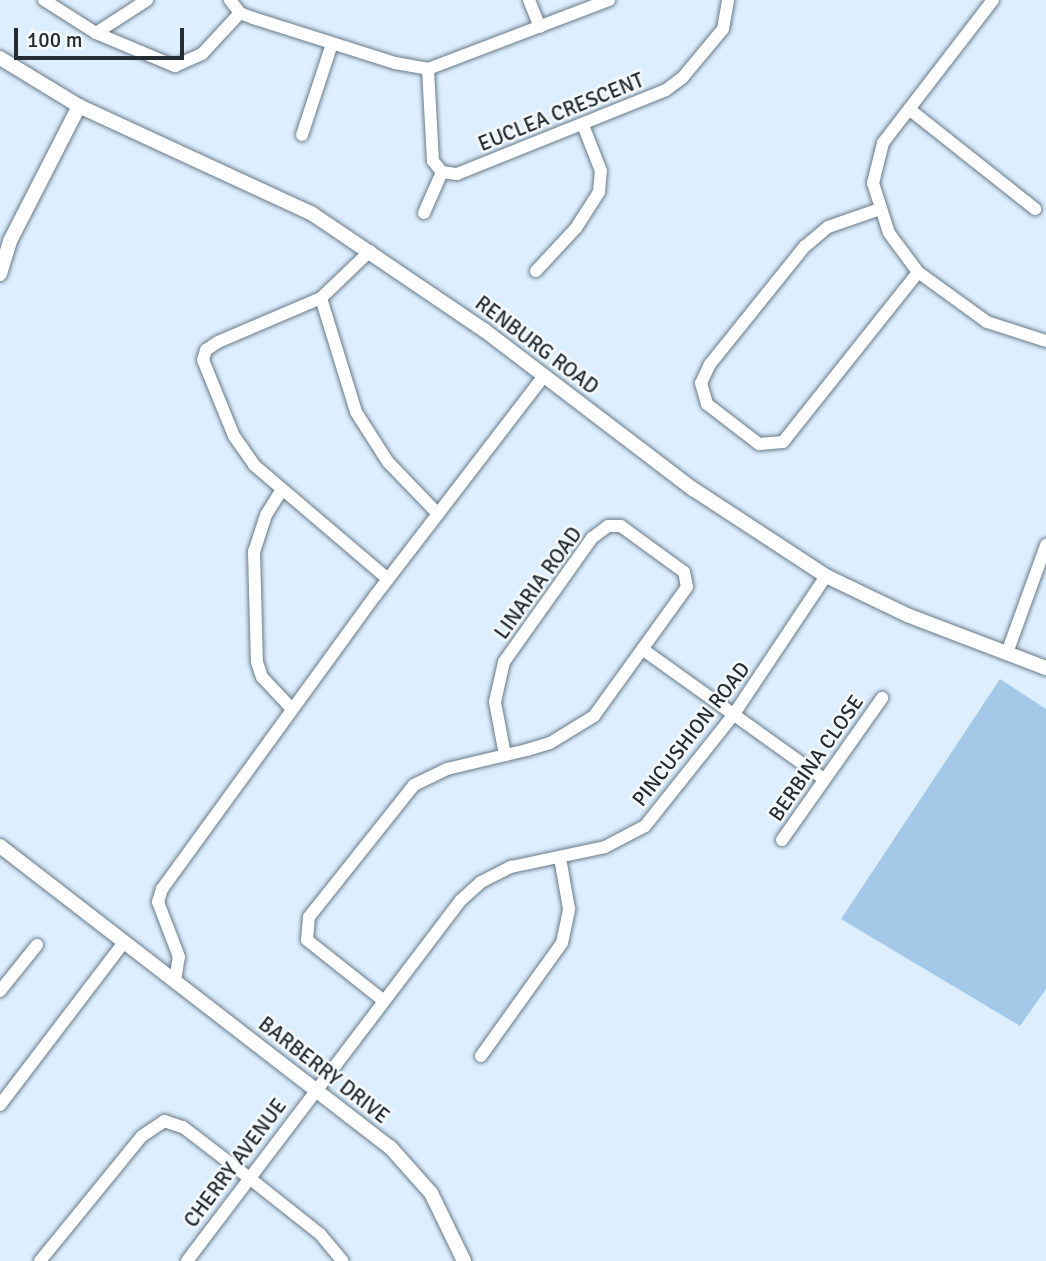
<!DOCTYPE html>
<style>
body{margin:0}
#map{position:relative;width:1046px;height:1261px;overflow:hidden;background:#ddefff;font-family:Signika,sans-serif}
div>[style]{position:absolute}
.green>*{inset:0;background:#a4c9e8}
.roads{filter:drop-shadow(0 0 2px #697a87) drop-shadow(0 0 2px #697a87)}
.minor>*{height:12px;margin:-6px;padding:0 6px;transform-origin:6px;border-radius:6px;background:#fff}
.tertiary>*{height:14px;margin:-7px;padding:0 7px;transform-origin:7px;border-radius:7px;background:#fff}
span{translate:-50% -50%;white-space:nowrap;text-align:center;line-height:1.15;-webkit-text-stroke:5px #f6fafd;paint-order:stroke}
.street-label{font-size:21px;color:#252c32}
.scale{position:absolute;left:14px;top:28px;width:170px;height:32px;box-sizing:border-box;border:4px solid #252c32;border-top:0;padding-left:9px;font-size:21px;line-height:24px;white-space:nowrap;color:#252c32;-webkit-text-stroke:5px #f6fafd;paint-order:stroke}
</style>
<div id="map">
<div class="green">
<div style="clip-path:polygon(1000px 679px,1046px 709px,1046px 989px,1020px 1026px,841px 919px)"></div>
</div>
<div class="roads">
<div class="minor">
<div style="left:44px;top:0;width:62px;rotate:32.4deg"></div>
<div style="left:96px;top:33px;width:86px;rotate:22.7deg"></div>
<div style="left:175px;top:66px;width:30px;rotate:-24deg"></div>
<div style="left:202px;top:54px;width:56px;rotate:-47.2deg"></div>
<div style="left:230px;top:0;width:16px;rotate:52deg"></div>
<div style="left:240px;top:13px;width:14px;rotate:21deg"></div>
<div style="left:253px;top:18px;width:149px;rotate:17.6deg"></div>
<div style="left:395px;top:63px;width:34px;rotate:10deg"></div>
<div style="left:428px;top:69px;width:194px;rotate:-20.9deg"></div>
<div style="left:529px;top:0;width:29px;rotate:68deg"></div>
<div style="left:993px;top:0;width:180px;rotate:127.6deg"></div>
<div style="left:883px;top:143px;width:41px;rotate:104deg"></div>
<div style="left:873px;top:183px;width:52px;rotate:72.3deg"></div>
<div style="left:889px;top:233px;width:49px;rotate:53.4deg"></div>
<div style="left:918px;top:272px;width:85px;rotate:35.9deg"></div>
<div style="left:987px;top:322px;width:62px;rotate:17.9deg"></div>
<div style="left:96px;top:33px;width:61px;rotate:-32.9deg"></div>
<div style="left:428px;top:69px;width:92px;rotate:86.9deg"></div>
<div style="left:433px;top:161px;width:14px;rotate:51deg"></div>
<div style="left:442px;top:172px;width:15px;rotate:8deg"></div>
<div style="left:457px;top:174px;width:225px;rotate:-21.9deg"></div>
<div style="left:666px;top:90px;width:21px;rotate:-37deg"></div>
<div style="left:683px;top:77px;width:62px;rotate:-50.2deg"></div>
<div style="left:723px;top:29px;width:29px;rotate:-80deg"></div>
<div style="left:909px;top:109px;width:161px;rotate:38.4deg"></div>
<div style="left:302px;top:135px;width:96px;rotate:-71.8deg"></div>
<div style="left:880px;top:209px;width:55px;rotate:160.9deg"></div>
<div style="left:828px;top:227px;width:30px;rotate:140deg"></div>
<div style="left:805px;top:246px;width:151px;rotate:128.8deg"></div>
<div style="left:710px;top:364px;width:21px;rotate:115deg"></div>
<div style="left:701px;top:383px;width:22px;rotate:74deg"></div>
<div style="left:707px;top:404px;width:66px;rotate:37.6deg"></div>
<div style="left:759px;top:444px;width:24px;rotate:-5deg"></div>
<div style="left:783px;top:442px;width:217px;rotate:-51.5deg"></div>
<div style="left:424px;top:213px;width:45px;rotate:-66.3deg"></div>
<div style="left:370px;top:251px;width:68px;rotate:136.2deg"></div>
<div style="left:321px;top:298px;width:112px;rotate:156.9deg"></div>
<div style="left:218px;top:342px;width:14px;rotate:146deg"></div>
<div style="left:206px;top:350px;width:10px;rotate:107deg"></div>
<div style="left:203px;top:360px;width:82px;rotate:67.8deg"></div>
<div style="left:234px;top:436px;width:35px;rotate:55deg"></div>
<div style="left:254px;top:465px;width:176px;rotate:40.4deg"></div>
<div style="left:536px;top:271px;width:59px;rotate:-47.1deg"></div>
<div style="left:576px;top:228px;width:43px;rotate:-57.4deg"></div>
<div style="left:599px;top:192px;width:21px;rotate:-85deg"></div>
<div style="left:601px;top:171px;width:49px;rotate:-111.4deg"></div>
<div style="left:321px;top:298px;width:119px;rotate:72.9deg"></div>
<div style="left:356px;top:412px;width:59px;rotate:57.4deg"></div>
<div style="left:388px;top:462px;width:72px;rotate:46.1deg"></div>
<div style="left:281px;top:491px;width:28px;rotate:122deg"></div>
<div style="left:266px;top:515px;width:38px;rotate:108deg"></div>
<div style="left:254px;top:551px;width:111px;rotate:88.5deg"></div>
<div style="left:257px;top:662px;width:16px;rotate:72deg"></div>
<div style="left:262px;top:677px;width:44px;rotate:46.8deg"></div>
<div style="left:645px;top:651px;width:220px;rotate:35.6deg"></div>
<div style="left:1007px;top:653px;width:115px;rotate:-70.1deg"></div>
<div style="left:782px;top:840px;width:174px;rotate:-54.8deg"></div>
<div style="left:175px;top:981px;width:24px;rotate:-81deg"></div>
<div style="left:179px;top:957px;width:59px;rotate:-110.9deg"></div>
<div style="left:158px;top:902px;width:14px;rotate:-73deg"></div>
<div style="left:162px;top:889px;width:362px;rotate:-54deg"></div>
<div style="left:375px;top:596px;width:277px;rotate:-52.5deg"></div>
<div style="left:0;top:991px;width:59px;rotate:-51.2deg"></div>
<div style="left:384px;top:1001px;width:98px;rotate:-141.6deg"></div>
<div style="left:307px;top:940px;width:23px;rotate:-85deg"></div>
<div style="left:309px;top:917px;width:169px;rotate:-51.5deg"></div>
<div style="left:414px;top:785px;width:37px;rotate:-26deg"></div>
<div style="left:447px;top:769px;width:82px;rotate:-13.4deg"></div>
<div style="left:527px;top:750px;width:24px;rotate:-17deg"></div>
<div style="left:550px;top:743px;width:52px;rotate:-31.5deg"></div>
<div style="left:594px;top:716px;width:159px;rotate:-54.2deg"></div>
<div style="left:687px;top:587px;width:15px;rotate:-101deg"></div>
<div style="left:684px;top:572px;width:78px;rotate:-143.9deg"></div>
<div style="left:621px;top:526px;width:13px;rotate:180deg"></div>
<div style="left:608px;top:526px;width:20px;rotate:143deg"></div>
<div style="left:592px;top:538px;width:152px;rotate:125.4deg"></div>
<div style="left:504px;top:662px;width:41px;rotate:102.7deg"></div>
<div style="left:495px;top:702px;width:54px;rotate:79.3deg"></div>
<div style="left:481px;top:1056px;width:139px;rotate:-54.4deg"></div>
<div style="left:562px;top:943px;width:35px;rotate:-78deg"></div>
<div style="left:569px;top:909px;width:52px;rotate:-100deg"></div>
<div style="left:0;top:1105px;width:205px;rotate:-52.7deg"></div>
<div style="left:40px;top:1261px;width:161px;rotate:-50.8deg"></div>
<div style="left:142px;top:1136px;width:27px;rotate:-34deg"></div>
<div style="left:164px;top:1121px;width:20px;rotate:18deg"></div>
<div style="left:183px;top:1127px;width:82px;rotate:37.6deg"></div>
<div style="left:248px;top:1177px;width:92px;rotate:38.4deg"></div>
<div style="left:320px;top:1234px;width:35px;rotate:50deg"></div>
<div style="left:187px;top:1261px;width:452px;rotate:-52.8deg"></div>
<div style="left:460px;top:901px;width:28px;rotate:-42deg"></div>
<div style="left:481px;top:882px;width:34px;rotate:-27deg"></div>
<div style="left:511px;top:867px;width:96px;rotate:-12deg"></div>
<div style="left:605px;top:847px;width:45px;rotate:-27.7deg"></div>
<div style="left:645px;top:826px;width:143px;rotate:-51.5deg"></div>
<div style="left:734px;top:714px;width:166px;rotate:-56.3deg"></div>
</div>
<div class="tertiary">
<div style="left:0;top:58px;width:92px;rotate:31.3deg"></div>
<div style="left:79px;top:106px;width:255px;rotate:24.8deg"></div>
<div style="left:311px;top:213px;width:209px;rotate:34.1deg"></div>
<div style="left:484px;top:330px;width:263px;rotate:37.3deg"></div>
<div style="left:693px;top:489px;width:159px;rotate:33.2deg"></div>
<div style="left:826px;top:576px;width:90px;rotate:25.7deg"></div>
<div style="left:907px;top:615px;width:149px;rotate:20.9deg"></div>
<div style="left:0;top:274px;width:34px;rotate:-73deg"></div>
<div style="left:10px;top:241px;width:152px;rotate:-62.9deg"></div>
<div style="left:0;top:846px;width:493px;rotate:37.7deg"></div>
<div style="left:390px;top:1147px;width:62px;rotate:48.3deg"></div>
<div style="left:431px;top:1193px;width:76px;rotate:64.1deg"></div>
</div>
</div>
<div class="street-label">
<span style="left:561px;top:112px;rotate:-22deg">EUCLEA CRESCENT</span>
<span style="left:537px;top:345px;rotate:37deg">RENBURG ROAD</span>
<span style="left:538px;top:583px;rotate:-54deg">LINARIA ROAD</span>
<span style="left:691px;top:734px;rotate:-52deg">PINCUSHION ROAD</span>
<span style="left:816px;top:758px;rotate:-55deg">BERBINA CLOSE</span>
<span style="left:324px;top:1070px;rotate:38deg">BARBERRY DRIVE</span>
<span style="left:235px;top:1163px;rotate:-53deg">CHERRY AVENUE</span>
</div>
<div class="scale">100 m</div>
</div>
